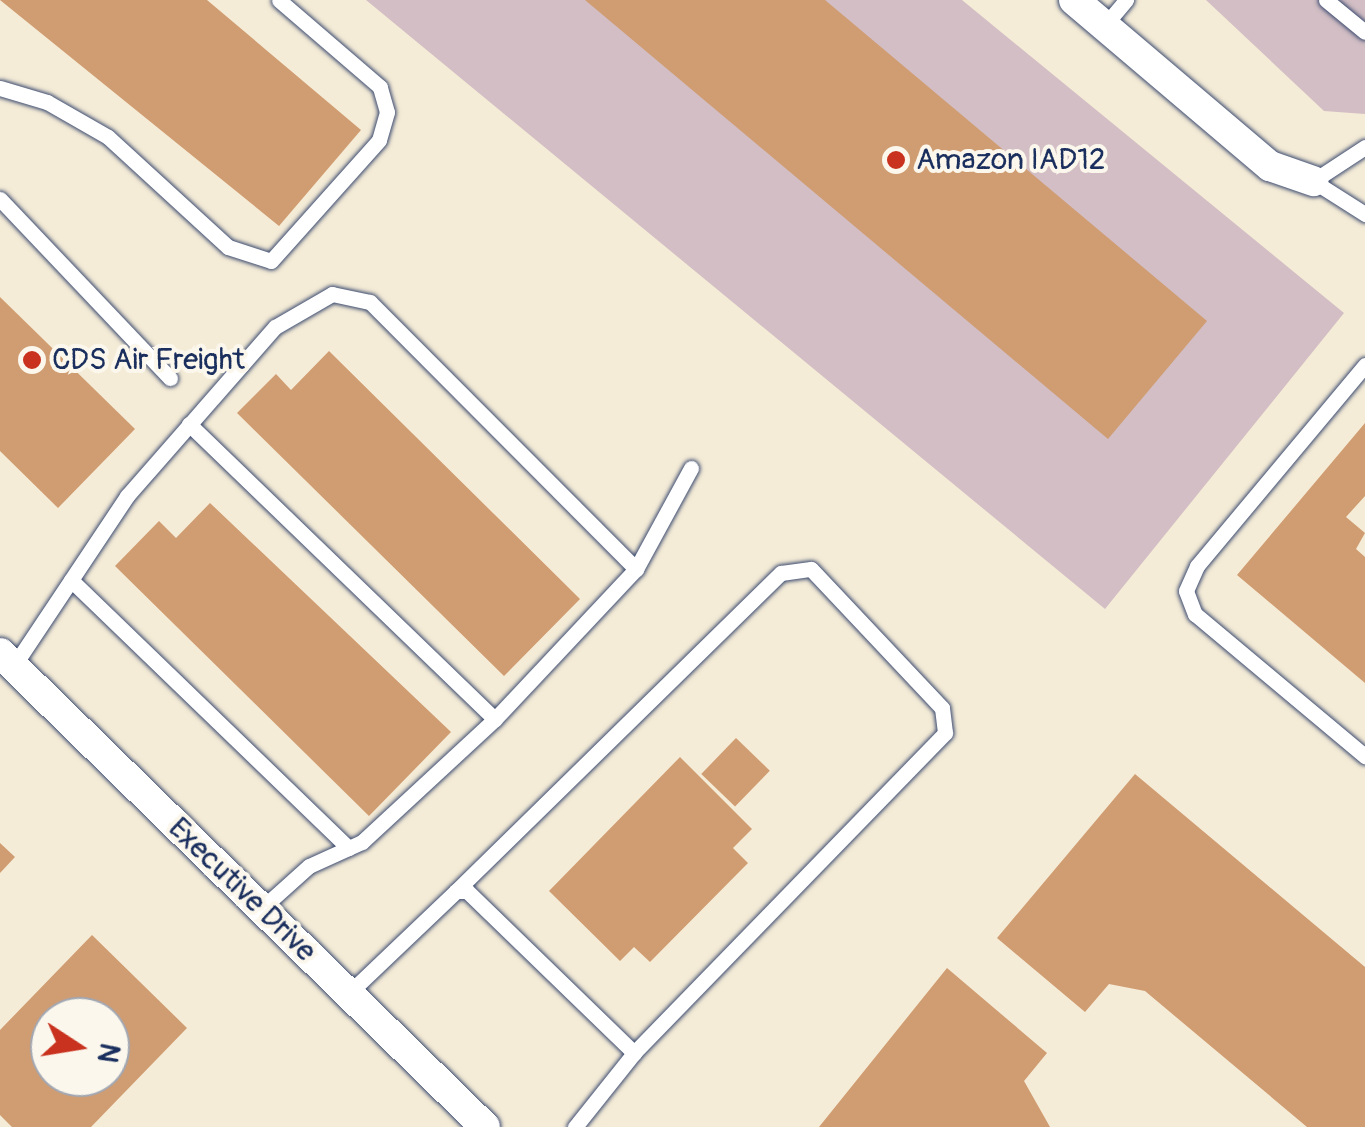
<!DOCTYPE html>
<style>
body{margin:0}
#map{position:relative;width:1365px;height:1127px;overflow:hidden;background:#f5ecd7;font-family:Pangolin,sans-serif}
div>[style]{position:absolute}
.industrial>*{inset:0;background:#d2bec4}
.building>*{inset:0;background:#d09c71;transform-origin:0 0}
.roads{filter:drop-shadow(0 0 2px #3c4b70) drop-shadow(0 0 2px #3c4b70)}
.service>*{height:15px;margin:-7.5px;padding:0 7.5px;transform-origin:7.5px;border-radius:7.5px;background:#fff}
.minor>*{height:30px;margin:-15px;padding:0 15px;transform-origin:15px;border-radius:15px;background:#fff}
.dots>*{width:28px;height:28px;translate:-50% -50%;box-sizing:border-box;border:5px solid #fbf7ec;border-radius:50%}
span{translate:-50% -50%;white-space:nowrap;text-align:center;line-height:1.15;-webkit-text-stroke:8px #fbf7ec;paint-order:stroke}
.poi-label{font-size:30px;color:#1b2f5e}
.left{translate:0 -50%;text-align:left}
.street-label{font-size:30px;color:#1b2f5e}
.north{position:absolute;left:30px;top:997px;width:100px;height:100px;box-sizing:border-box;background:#fbf7ec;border:2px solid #a1a7b3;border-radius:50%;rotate:102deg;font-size:28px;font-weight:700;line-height:40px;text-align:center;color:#1b2f5e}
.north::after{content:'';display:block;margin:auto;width:35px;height:45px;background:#c8321e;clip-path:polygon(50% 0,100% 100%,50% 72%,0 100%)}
</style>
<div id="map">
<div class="industrial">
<div style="clip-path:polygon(366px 0,962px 0,1344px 313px,1105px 609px)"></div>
<div style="clip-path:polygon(1206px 0,1365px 0,1365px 114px,1324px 111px)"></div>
</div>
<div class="building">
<div style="clip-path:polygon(0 0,207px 0,361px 130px,279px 226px)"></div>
<div style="clip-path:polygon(585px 0,825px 0,1207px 321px,1108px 439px)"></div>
<div style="clip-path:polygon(0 297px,135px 429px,58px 508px,0 451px)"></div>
<div style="clip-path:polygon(329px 351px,580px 599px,504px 676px,237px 413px,276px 374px,291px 390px)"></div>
<div style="clip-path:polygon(1365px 423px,1365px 496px,1346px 517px,1365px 533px,1356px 549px,1365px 557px,1365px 683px,1237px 575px)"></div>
<div style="clip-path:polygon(210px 503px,451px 732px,369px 816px,115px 566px,159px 521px,176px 538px)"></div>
<div style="left:736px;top:738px;width:47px;height:50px;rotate:44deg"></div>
<div style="clip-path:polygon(680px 757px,752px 829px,733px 848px,748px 863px,650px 962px,634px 947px,620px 961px,549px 891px)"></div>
<div style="clip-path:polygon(1135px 774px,1365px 967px,1365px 1127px,1307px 1127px,1145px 991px,1109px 984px,1085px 1012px,997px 938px)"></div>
<div style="clip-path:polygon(0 843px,15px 857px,0 873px)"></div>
<div style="clip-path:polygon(evenodd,92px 935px,187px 1028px,91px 1127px,12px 1127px,0 1115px,0 1030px,92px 935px,50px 1017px,110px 1017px,110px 1077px,50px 1077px,50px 1017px)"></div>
<div style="clip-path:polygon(947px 968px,1047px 1053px,1024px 1081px,1050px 1127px,819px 1127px)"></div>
</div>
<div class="roads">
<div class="service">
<div style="left:1326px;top:0;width:50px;rotate:39.4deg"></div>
<div style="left:1105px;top:25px;width:33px;rotate:-50deg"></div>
<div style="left:0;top:88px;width:49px;rotate:16.6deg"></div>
<div style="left:47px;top:102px;width:70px;rotate:29.8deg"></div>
<div style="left:108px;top:137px;width:163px;rotate:42.5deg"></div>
<div style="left:228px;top:247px;width:45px;rotate:18deg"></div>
<div style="left:271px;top:261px;width:162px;rotate:-48.2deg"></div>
<div style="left:379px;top:140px;width:29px;rotate:-74deg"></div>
<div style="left:387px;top:112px;width:26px;rotate:-106deg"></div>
<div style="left:380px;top:87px;width:133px;rotate:-139.3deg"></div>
<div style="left:1365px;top:147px;width:62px;rotate:146.8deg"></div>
<div style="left:1313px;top:181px;width:62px;rotate:32.4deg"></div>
<div style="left:0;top:199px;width:247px;rotate:46.5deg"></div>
<div style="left:1365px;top:365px;width:262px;rotate:129.9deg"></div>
<div style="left:1197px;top:566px;width:27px;rotate:114deg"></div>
<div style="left:1186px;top:591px;width:25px;rotate:69deg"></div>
<div style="left:1195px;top:614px;width:222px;rotate:39.9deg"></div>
<div style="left:189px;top:424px;width:425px;rotate:44deg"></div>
<div style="left:71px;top:580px;width:386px;rotate:44deg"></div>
<div style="left:13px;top:667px;width:206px;rotate:-56.3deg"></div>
<div style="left:127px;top:496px;width:225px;rotate:-48.8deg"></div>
<div style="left:275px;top:327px;width:66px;rotate:-30.1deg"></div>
<div style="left:332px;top:294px;width:39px;rotate:12deg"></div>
<div style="left:370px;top:302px;width:377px;rotate:45.1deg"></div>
<div style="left:456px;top:891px;width:455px;rotate:-44.4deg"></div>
<div style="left:781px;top:573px;width:30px;rotate:-8deg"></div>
<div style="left:811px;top:569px;width:191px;rotate:46.7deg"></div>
<div style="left:942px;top:708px;width:25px;rotate:83deg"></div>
<div style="left:945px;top:733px;width:446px;rotate:134.2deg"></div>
<div style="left:261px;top:909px;width:64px;rotate:-41.9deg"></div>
<div style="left:309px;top:866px;width:58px;rotate:-24.4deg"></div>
<div style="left:362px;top:842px;width:181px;rotate:-42.8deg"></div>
<div style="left:495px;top:719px;width:206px;rotate:-46.8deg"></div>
<div style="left:636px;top:569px;width:115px;rotate:-61.4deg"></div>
<div style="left:348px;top:994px;width:149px;rotate:-43.6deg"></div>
<div style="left:456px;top:891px;width:11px"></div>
<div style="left:467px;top:891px;width:233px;rotate:44.1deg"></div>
<div style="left:634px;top:1053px;width:95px;rotate:128.6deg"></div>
</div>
<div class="minor">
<div style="left:1074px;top:0;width:257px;rotate:40.3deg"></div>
<div style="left:1270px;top:166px;width:46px;rotate:19.2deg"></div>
<div style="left:0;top:653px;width:678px;rotate:44.34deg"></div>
</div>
</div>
<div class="dots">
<div style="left:896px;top:160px;background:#c8321e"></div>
<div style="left:32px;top:360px;background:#c8321e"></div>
</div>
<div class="poi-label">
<span class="left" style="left:916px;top:160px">Amazon IAD12</span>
<span class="left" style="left:52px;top:360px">CDS Air Freight</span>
</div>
<div class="street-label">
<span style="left:242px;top:890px;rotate:44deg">Executive Drive</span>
</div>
<div class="north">N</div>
</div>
